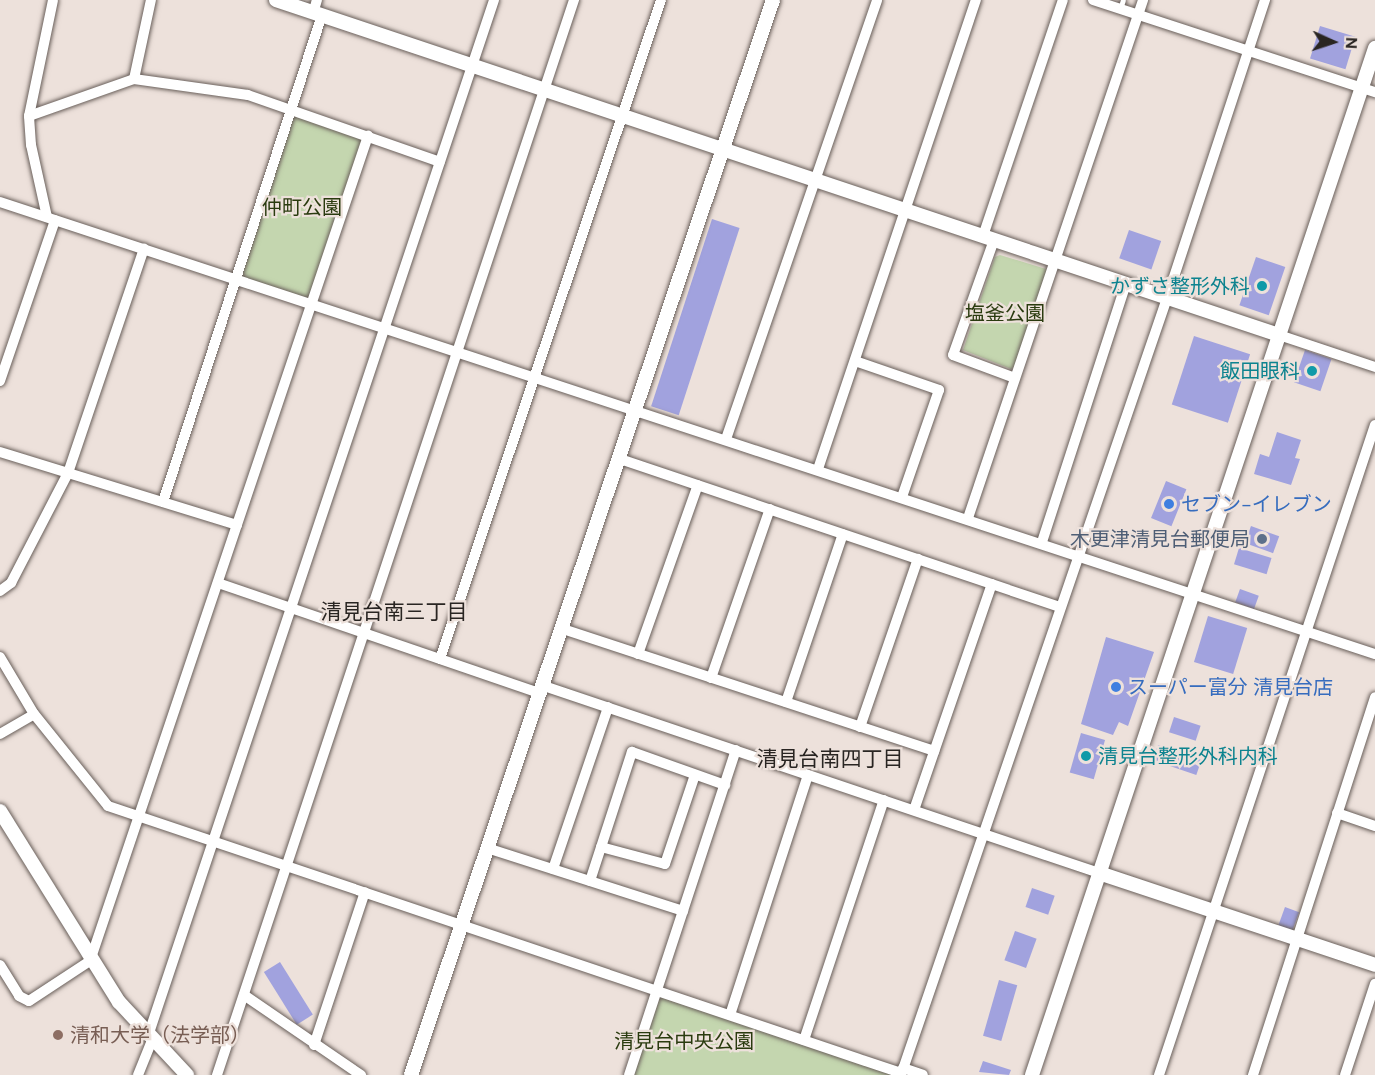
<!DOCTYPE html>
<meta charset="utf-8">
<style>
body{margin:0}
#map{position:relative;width:1375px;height:1075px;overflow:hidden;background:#ede1db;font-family:"DM Sans","Noto Sans JP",sans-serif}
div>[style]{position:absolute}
.green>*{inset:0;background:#c4d6af;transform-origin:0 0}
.building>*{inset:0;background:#a1a2de;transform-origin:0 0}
.roads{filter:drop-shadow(0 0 2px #695f5a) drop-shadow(0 0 2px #695f5a)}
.service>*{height:5px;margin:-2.5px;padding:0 2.5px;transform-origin:2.5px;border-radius:2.5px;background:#fff}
.minor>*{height:10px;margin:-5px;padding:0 5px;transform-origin:5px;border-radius:5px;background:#fff}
.tertiary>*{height:14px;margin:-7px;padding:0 7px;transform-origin:7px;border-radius:7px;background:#fff}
.dots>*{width:16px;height:16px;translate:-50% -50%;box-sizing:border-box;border:3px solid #ede1db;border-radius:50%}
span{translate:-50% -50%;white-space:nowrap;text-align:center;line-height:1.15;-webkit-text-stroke:4.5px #ede1db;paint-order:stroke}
.park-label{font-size:20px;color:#2a3b0f}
.culture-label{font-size:20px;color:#0d838f}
.right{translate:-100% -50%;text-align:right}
.left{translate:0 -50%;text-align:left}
.shop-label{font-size:20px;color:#366cbe}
.service-label{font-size:20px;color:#4e5e75}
.education-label{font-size:20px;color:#785e54}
.neighbourhood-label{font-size:21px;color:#292522}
.north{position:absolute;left:1303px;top:12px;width:60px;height:60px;-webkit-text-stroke:4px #ede1db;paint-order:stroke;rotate:93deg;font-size:16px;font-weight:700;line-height:24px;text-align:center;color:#292522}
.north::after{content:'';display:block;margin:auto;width:21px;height:27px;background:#292522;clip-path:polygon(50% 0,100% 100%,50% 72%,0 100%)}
</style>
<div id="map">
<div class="green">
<div style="left:293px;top:108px;width:80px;height:180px;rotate:20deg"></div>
<div style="clip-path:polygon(1000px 255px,1046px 269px,1047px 275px,1015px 367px,1011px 369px,963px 350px,995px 257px)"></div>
<div style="clip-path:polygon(660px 997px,893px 1075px,634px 1075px)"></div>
</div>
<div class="building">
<div style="left:1320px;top:26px;width:37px;height:34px;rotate:17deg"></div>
<div style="left:712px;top:219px;width:29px;height:197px;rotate:18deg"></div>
<div style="left:1129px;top:230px;width:34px;height:30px;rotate:19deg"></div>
<div style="left:1256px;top:257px;width:31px;height:51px;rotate:19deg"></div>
<div style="left:1194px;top:336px;width:59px;height:72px;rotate:18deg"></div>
<div style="left:1305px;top:350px;width:28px;height:34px;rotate:19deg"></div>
<div style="clip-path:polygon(1277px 432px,1301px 440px,1295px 458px,1300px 459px,1291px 485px,1254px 474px,1260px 454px,1269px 457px)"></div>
<div style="left:1166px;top:481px;width:22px;height:40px;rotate:22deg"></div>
<div style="left:1251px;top:526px;width:30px;height:18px;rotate:20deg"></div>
<div style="left:1239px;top:548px;width:34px;height:17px;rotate:17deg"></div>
<div style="left:1240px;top:589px;width:20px;height:14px;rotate:20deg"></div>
<div style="left:1208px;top:616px;width:41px;height:48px;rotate:17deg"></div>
<div style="clip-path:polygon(1106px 637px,1154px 652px,1128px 726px,1119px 722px,1113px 735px,1081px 724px)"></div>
<div style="left:1174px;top:717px;width:28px;height:16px;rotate:18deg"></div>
<div style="left:1081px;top:733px;width:25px;height:41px;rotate:16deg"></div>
<div style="left:1158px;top:745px;width:46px;height:16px;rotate:19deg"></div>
<div style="left:1032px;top:888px;width:24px;height:20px;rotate:19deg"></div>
<div style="left:1285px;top:907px;width:15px;height:22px;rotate:20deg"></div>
<div style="left:1015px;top:931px;width:23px;height:31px;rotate:20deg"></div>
<div style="left:280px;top:962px;width:62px;height:19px;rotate:58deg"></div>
<div style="left:999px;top:980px;width:19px;height:58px;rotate:16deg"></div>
<div style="clip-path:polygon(983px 1061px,1011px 1070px,1009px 1075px,979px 1072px)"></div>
</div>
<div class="roads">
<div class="service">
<div style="left:1120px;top:9px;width:9px;rotate:-72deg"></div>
</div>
<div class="minor">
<div style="left:1093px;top:0;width:297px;rotate:18.1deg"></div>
<div style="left:313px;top:13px;width:14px;rotate:-73deg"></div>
<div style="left:134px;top:79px;width:81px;rotate:-77.9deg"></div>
<div style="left:29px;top:116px;width:111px;rotate:-19.4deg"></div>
<div style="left:134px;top:79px;width:115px;rotate:8deg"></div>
<div style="left:248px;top:95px;width:203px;rotate:19.2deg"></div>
<div style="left:0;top:202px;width:1447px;rotate:18.2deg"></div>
<div style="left:47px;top:217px;width:74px;rotate:-102.5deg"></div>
<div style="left:31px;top:145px;width:29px;rotate:-94deg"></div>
<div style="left:29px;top:116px;width:118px;rotate:-78.3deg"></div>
<div style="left:983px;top:236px;width:249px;rotate:-71.3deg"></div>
<div style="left:994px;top:240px;width:122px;rotate:109.6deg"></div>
<div style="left:953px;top:355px;width:66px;rotate:20.4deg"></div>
<div style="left:1279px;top:335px;width:101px;rotate:18.4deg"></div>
<div style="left:855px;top:361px;width:89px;rotate:19deg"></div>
<div style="left:939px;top:390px;width:113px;rotate:109.1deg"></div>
<div style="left:0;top:381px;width:170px;rotate:-71.1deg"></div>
<div style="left:726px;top:439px;width:464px;rotate:-71deg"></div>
<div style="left:0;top:452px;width:248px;rotate:17.1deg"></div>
<div style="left:617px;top:458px;width:468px;rotate:18.6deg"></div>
<div style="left:818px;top:469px;width:495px;rotate:-71.4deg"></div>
<div style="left:163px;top:502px;width:512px;rotate:-71.92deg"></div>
<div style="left:968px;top:518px;width:547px;rotate:-71.33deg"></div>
<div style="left:1042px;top:542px;width:271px;rotate:-72deg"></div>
<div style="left:218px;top:583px;width:339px;rotate:18.9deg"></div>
<div style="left:0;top:591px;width:14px;rotate:-36deg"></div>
<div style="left:11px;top:583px;width:124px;rotate:-62.6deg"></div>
<div style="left:68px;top:473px;width:237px;rotate:-71.3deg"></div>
<div style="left:560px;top:628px;width:394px;rotate:18.2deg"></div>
<div style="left:638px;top:654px;width:179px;rotate:-70.5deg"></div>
<div style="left:0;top:657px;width:66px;rotate:59.2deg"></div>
<div style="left:34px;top:714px;width:118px;rotate:51.2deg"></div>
<div style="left:108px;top:806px;width:837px;rotate:18.61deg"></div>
<div style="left:440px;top:659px;width:695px;rotate:-71.46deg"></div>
<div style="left:711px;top:678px;width:179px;rotate:-70.8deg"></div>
<div style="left:541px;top:685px;width:589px;rotate:18.62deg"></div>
<div style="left:786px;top:702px;width:177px;rotate:-71.3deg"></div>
<div style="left:860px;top:727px;width:178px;rotate:-71deg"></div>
<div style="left:0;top:734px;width:39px;rotate:-30deg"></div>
<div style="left:914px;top:810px;width:239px;rotate:-71deg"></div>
<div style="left:1337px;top:813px;width:40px;rotate:18.9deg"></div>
<div style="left:601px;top:847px;width:66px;rotate:14.9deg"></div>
<div style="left:665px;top:864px;width:94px;rotate:-71.4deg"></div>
<div style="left:487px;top:848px;width:206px;rotate:17.8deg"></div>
<div style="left:553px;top:869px;width:171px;rotate:-71.2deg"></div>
<div style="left:590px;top:881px;width:136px;rotate:-72deg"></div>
<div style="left:632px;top:752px;width:99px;rotate:19.5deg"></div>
<div style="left:0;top:965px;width:36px;rotate:58deg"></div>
<div style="left:19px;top:996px;width:11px;rotate:27deg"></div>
<div style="left:29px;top:1001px;width:73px;rotate:-33.3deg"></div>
<div style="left:90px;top:961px;width:871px;rotate:-71.38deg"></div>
<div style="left:244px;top:995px;width:142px;rotate:34.4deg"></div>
<div style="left:730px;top:1015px;width:252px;rotate:-72deg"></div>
<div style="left:148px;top:1036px;width:1092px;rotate:-71.53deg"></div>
<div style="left:804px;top:1040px;width:253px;rotate:-71.6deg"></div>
<div style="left:314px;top:1045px;width:161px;rotate:-71.6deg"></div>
<div style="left:903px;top:1068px;width:21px;rotate:19deg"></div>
<div style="left:138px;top:1075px;width:38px;rotate:-68deg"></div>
<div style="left:217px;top:1075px;width:1133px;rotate:-71.63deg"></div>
<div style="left:629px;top:1075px;width:342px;rotate:-71.8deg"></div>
<div style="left:901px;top:1075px;width:821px;rotate:-71.1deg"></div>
<div style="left:1167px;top:298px;width:314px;rotate:-71.8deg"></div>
<div style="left:1159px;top:1075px;width:685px;rotate:-71.62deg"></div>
<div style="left:1253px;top:1075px;width:397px;rotate:-72.1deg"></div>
<div style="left:1345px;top:1075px;width:96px;rotate:-71.8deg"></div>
</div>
<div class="tertiary">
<div style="left:276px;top:0;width:1057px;rotate:18.47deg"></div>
<div style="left:0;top:811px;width:225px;rotate:58.1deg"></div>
<div style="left:119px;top:1002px;width:100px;rotate:47deg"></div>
<div style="left:1099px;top:873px;width:291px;rotate:18.4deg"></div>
<div style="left:411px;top:1075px;width:1134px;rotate:-71.39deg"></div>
<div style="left:1032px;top:1075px;width:1083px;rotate:-71.53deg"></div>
</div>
</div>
<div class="dots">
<div style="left:1262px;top:286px;background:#0f9aa8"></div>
<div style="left:1312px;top:371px;background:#0f9aa8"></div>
<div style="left:1169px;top:504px;background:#3f7fe0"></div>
<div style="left:1262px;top:539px;background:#5c6f8a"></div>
<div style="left:1116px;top:687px;background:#3f7fe0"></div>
<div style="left:1086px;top:756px;background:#0f9aa8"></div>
<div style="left:58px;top:1035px;background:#8d6e63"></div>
</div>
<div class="park-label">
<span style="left:302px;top:207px">仲町公園</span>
<span style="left:1005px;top:313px">塩釜公園</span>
<span style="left:684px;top:1041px">清見台中央公園</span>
</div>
<div class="culture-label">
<span class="right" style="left:1250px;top:286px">かずさ整形外科</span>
<span class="right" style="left:1300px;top:371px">飯田眼科</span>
<span class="left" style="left:1098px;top:756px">清見台整形外科内科</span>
</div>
<div class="shop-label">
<span class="left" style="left:1181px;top:504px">セブン-イレブン</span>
<span class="left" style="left:1128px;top:687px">スーパー富分 清見台店</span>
</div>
<div class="service-label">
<span class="right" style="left:1250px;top:539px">木更津清見台郵便局</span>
</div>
<div class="education-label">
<span class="left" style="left:70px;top:1035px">清和大学（法学部）</span>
</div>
<div class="neighbourhood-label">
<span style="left:394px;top:612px">清見台南三丁目</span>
<span style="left:830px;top:759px">清見台南四丁目</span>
</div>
<div class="north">N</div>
</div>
